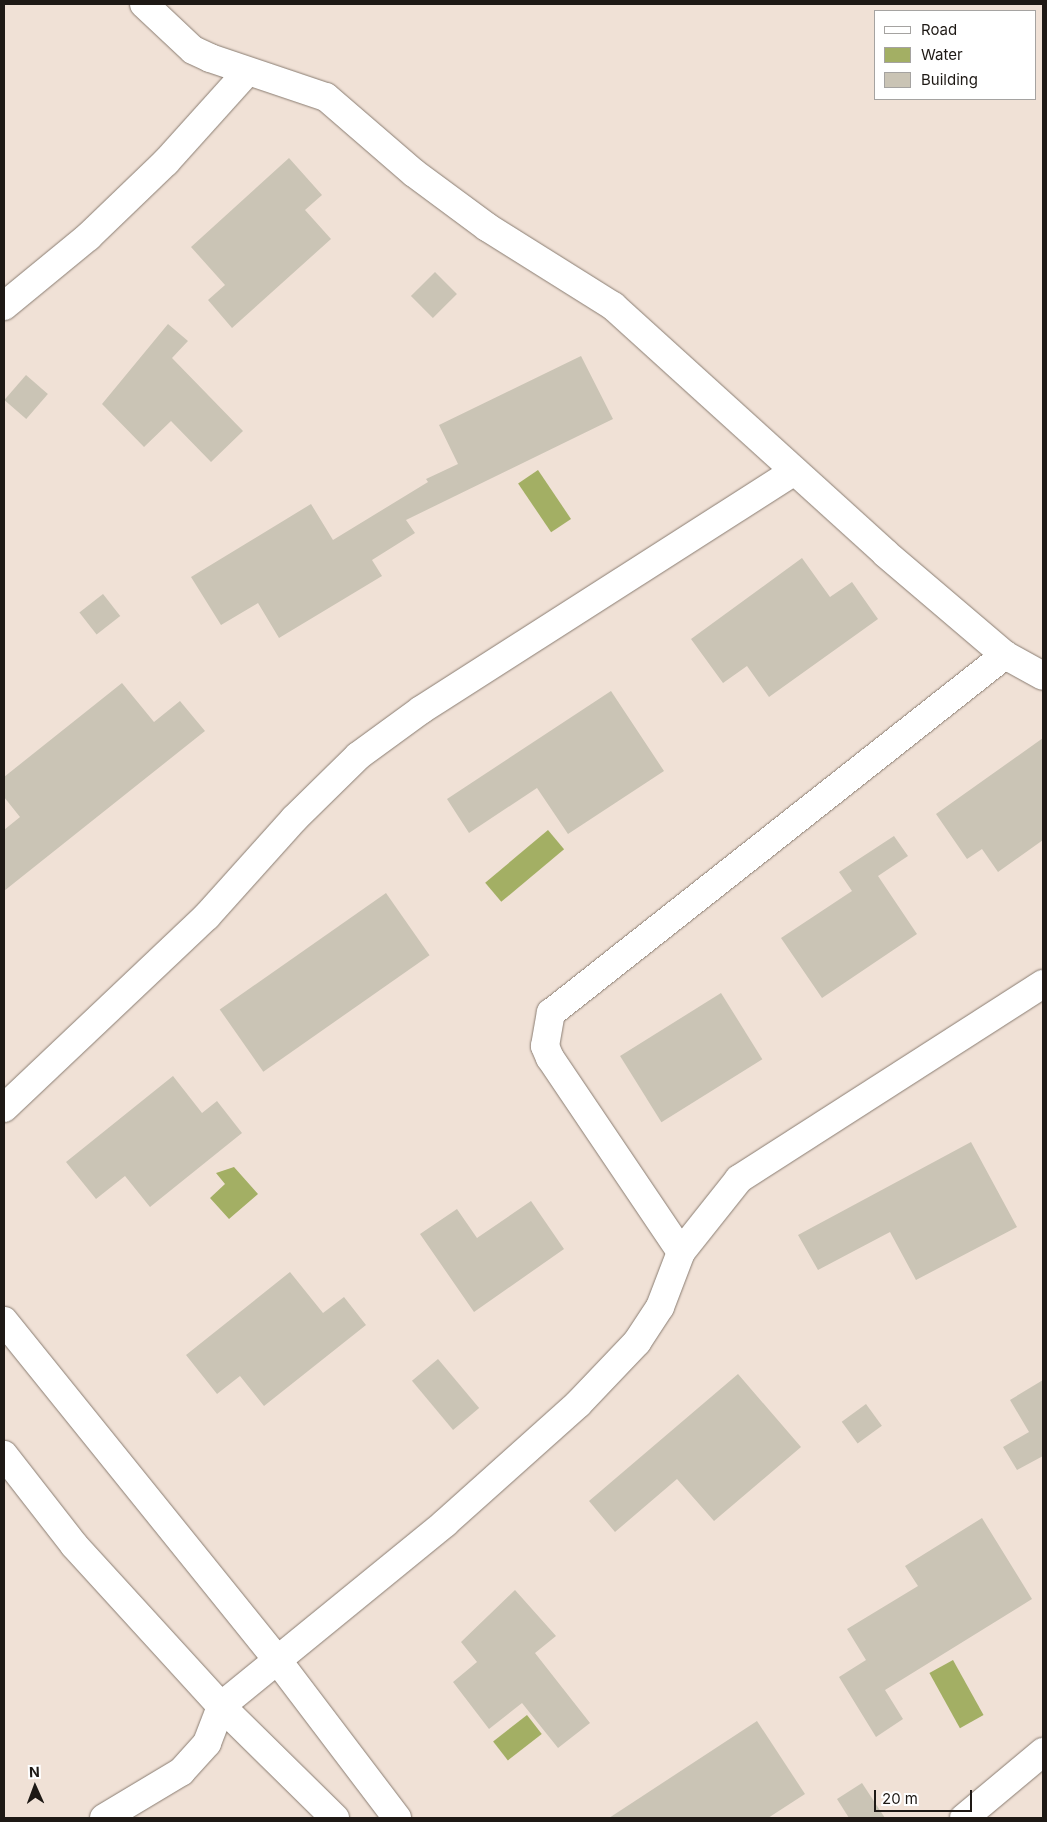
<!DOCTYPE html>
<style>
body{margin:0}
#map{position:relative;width:1047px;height:1822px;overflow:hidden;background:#f0e1d6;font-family:Inter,sans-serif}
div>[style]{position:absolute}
.water>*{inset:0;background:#a3af64;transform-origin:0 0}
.building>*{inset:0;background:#cac4b5;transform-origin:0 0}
.roads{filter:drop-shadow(0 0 1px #897c71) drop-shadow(0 0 1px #897c71)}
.street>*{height:28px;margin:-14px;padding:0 14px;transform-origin:14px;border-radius:14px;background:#fff}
span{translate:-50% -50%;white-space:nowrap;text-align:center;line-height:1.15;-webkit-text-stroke:4.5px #fff;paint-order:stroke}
.frame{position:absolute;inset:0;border:5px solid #1e1915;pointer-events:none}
.legend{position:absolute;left:874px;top:10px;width:162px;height:90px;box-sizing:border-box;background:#fff;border:1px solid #a5a3a1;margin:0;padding:6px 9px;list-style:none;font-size:15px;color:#1e1915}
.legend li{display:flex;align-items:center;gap:10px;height:25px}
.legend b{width:25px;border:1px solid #a5a3a1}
.north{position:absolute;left:10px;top:1762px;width:50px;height:50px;-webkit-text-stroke:4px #fff;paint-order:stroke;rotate:358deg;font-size:14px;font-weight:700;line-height:20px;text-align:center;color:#1e1915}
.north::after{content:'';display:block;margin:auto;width:18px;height:22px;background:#1e1915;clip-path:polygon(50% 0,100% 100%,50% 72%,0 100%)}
.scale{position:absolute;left:874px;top:1790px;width:98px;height:22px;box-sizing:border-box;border:2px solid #1e1915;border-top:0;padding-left:6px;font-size:15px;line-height:18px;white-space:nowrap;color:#1e1915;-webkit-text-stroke:4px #fff;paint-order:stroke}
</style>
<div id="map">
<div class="water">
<div style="left:538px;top:470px;width:59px;height:24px;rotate:56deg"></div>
<div style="left:548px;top:830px;width:25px;height:82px;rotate:50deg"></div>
<div style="clip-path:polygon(234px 1167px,258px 1194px,229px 1219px,210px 1198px,225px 1184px,216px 1173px)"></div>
<div style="left:953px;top:1660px;width:63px;height:27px;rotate:61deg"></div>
<div style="left:527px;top:1715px;width:24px;height:43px;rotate:52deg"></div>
</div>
<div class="building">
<div style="clip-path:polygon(289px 158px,322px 195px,305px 210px,331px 239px,232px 328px,208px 300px,225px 285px,191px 247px)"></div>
<div style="left:435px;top:272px;width:31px;height:34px;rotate:45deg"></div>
<div style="clip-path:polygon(168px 324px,188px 341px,172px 358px,243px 431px,211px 462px,171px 421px,144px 447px,102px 404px)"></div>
<div style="clip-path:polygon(581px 356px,613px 419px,406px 520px,415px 533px,372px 560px,382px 576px,279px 638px,258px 603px,221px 625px,191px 577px,311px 504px,333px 540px,428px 482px,426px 479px,458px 464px,439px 425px)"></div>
<div style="left:26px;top:375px;width:29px;height:33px;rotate:41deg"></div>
<div style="clip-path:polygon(802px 558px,830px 597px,852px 582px,878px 619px,769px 697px,747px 666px,723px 683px,691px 639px)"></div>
<div style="left:103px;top:594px;width:28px;height:30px;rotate:52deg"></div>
<div style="clip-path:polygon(122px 683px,154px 722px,180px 701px,205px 731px,4px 891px,4px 830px,20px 817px,4px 797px,4px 777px)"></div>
<div style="clip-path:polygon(611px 691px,664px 771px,568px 834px,537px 788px,469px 833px,447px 799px)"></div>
<div style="clip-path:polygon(1043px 738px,1043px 840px,998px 872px,982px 849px,967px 859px,936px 814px)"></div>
<div style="clip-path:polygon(894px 836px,908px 856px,878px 876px,917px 934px,822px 998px,781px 938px,852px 891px,839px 872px)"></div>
<div style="left:386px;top:893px;width:76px;height:203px;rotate:55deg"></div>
<div style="left:721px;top:993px;width:78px;height:119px;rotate:58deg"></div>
<div style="clip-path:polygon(173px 1076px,202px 1113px,217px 1101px,242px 1133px,150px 1207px,125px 1176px,96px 1199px,66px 1162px)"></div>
<div style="clip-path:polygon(971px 1142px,1017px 1227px,916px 1280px,890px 1232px,818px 1270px,798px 1235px)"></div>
<div style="clip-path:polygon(531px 1201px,564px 1249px,474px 1312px,420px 1234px,457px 1209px,477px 1238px)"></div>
<div style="clip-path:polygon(290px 1272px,323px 1313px,344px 1297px,366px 1325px,264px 1406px,240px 1376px,217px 1394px,186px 1355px)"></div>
<div style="left:438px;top:1359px;width:64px;height:34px;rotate:50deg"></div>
<div style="clip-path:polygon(738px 1374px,801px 1447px,714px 1521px,677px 1479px,615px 1532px,589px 1501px)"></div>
<div style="clip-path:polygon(1043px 1380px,1043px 1456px,1017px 1470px,1003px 1447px,1029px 1432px,1010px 1400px)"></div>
<div style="left:866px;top:1404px;width:27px;height:30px;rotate:54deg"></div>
<div style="clip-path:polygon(982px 1518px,1032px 1599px,885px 1690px,903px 1719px,876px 1737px,839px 1677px,866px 1660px,847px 1629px,918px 1586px,905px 1566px)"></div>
<div style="clip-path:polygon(515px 1590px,556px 1636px,535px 1653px,590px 1723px,558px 1748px,522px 1703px,489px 1729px,453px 1682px,477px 1662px,461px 1642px)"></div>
<div style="clip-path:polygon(757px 1721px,805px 1794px,768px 1818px,609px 1818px)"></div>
<div style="clip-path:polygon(862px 1783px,885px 1818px,849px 1818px,837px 1799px)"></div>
</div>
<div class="roads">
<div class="street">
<div style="left:144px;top:4px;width:67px;rotate:43.2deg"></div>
<div style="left:193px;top:50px;width:19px;rotate:25deg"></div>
<div style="left:210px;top:58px;width:122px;rotate:18.6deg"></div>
<div style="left:326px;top:97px;width:116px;rotate:40.8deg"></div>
<div style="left:414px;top:173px;width:91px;rotate:36.5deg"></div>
<div style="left:487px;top:227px;width:149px;rotate:32.1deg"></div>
<div style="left:613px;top:306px;width:367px;rotate:42.2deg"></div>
<div style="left:885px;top:553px;width:157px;rotate:40.4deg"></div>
<div style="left:1005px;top:655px;width:43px;rotate:28.9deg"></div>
<div style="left:4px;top:306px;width:109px;rotate:-39.4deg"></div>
<div style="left:88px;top:237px;width:108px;rotate:-43.9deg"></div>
<div style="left:166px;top:162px;width:120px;rotate:-48deg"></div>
<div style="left:4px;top:1108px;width:279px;rotate:-43.4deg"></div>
<div style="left:207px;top:916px;width:130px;rotate:-48.1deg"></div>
<div style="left:294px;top:819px;width:90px;rotate:-44.5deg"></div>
<div style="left:358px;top:756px;width:78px;rotate:-36.1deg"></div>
<div style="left:421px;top:710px;width:442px;rotate:-32.6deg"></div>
<div style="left:681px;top:1252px;width:234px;rotate:-124deg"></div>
<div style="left:550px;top:1058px;width:13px;rotate:-113deg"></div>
<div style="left:545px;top:1046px;width:34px;rotate:-80deg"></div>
<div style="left:551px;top:1013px;width:578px;rotate:-38.26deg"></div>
<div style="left:4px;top:1321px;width:437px;rotate:51.1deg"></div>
<div style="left:278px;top:1661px;width:197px;rotate:52.8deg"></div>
<div style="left:4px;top:1455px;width:114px;rotate:52.1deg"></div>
<div style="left:74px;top:1545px;width:218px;rotate:47.6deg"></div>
<div style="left:221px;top:1706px;width:160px;rotate:44.5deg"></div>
<div style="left:104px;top:1818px;width:90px;rotate:-30.9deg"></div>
<div style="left:181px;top:1772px;width:39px;rotate:-48deg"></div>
<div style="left:207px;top:1743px;width:40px;rotate:-69deg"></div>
<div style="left:221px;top:1706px;width:289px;rotate:-39.2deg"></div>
<div style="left:445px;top:1523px;width:178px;rotate:-41.8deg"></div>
<div style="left:578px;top:1404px;width:86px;rotate:-46.4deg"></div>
<div style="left:637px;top:1342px;width:42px;rotate:-56.7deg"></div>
<div style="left:660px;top:1307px;width:59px;rotate:-69.1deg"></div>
<div style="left:681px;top:1252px;width:93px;rotate:-51.5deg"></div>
<div style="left:739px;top:1179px;width:361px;rotate:-32.7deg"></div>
<div style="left:964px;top:1818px;width:103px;rotate:-39.9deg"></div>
</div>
</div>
<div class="frame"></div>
<ul class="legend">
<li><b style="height:6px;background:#fff"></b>Road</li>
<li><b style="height:14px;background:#a3af64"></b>Water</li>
<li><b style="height:14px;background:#cac4b5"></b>Building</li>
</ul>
<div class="north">N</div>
<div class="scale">20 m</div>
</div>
